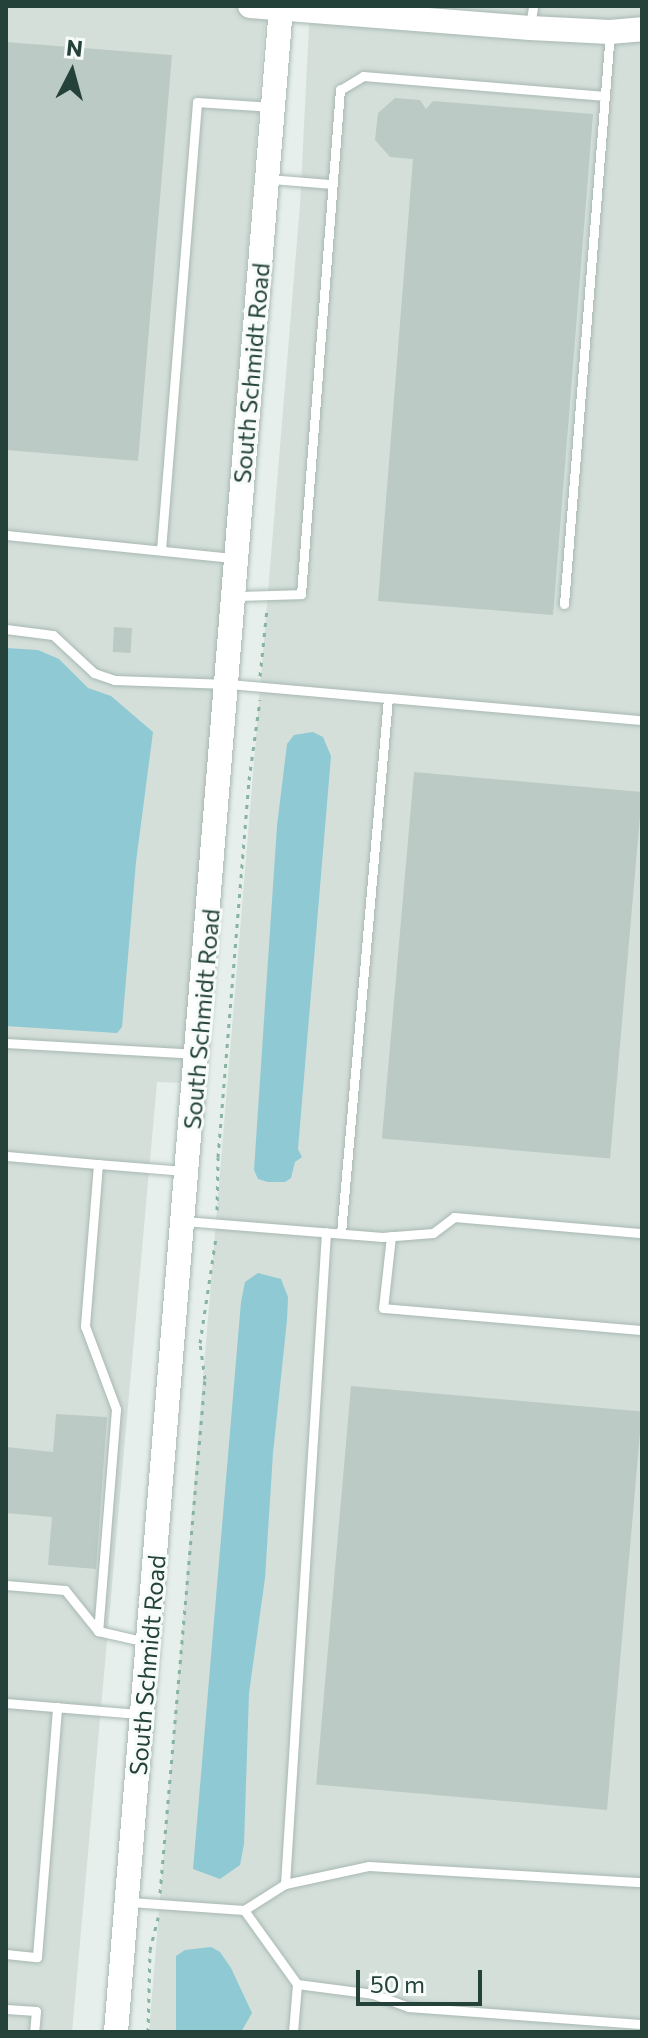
<!DOCTYPE html>
<style>
body{margin:0}
#map{position:relative;width:648px;height:2038px;overflow:hidden;background:#e6efeb;font-family:Commissioner,sans-serif}
div>[style]{position:absolute}
.built>*{inset:0;background:#d4dfda}
.water>*{inset:0;background:#8ec9d4}
.building>*{inset:0;background:#bbcac4;transform-origin:0 0}
.path>*{height:3px;margin-top:-1.5px;transform-origin:0;background:repeating-linear-gradient(90deg,#86b3a5 0 4px,transparent 0 10px)}
.roads{filter:drop-shadow(0 0 2px #a8b8b2) drop-shadow(0 0 2px #a8b8b2)}
.lane>*{height:9px;margin:-4.5px;padding:0 4.5px;transform-origin:4.5px;border-radius:4.5px;background:#fff}
.secondary>*{height:24px;margin:-12px;padding:0 12px;transform-origin:12px;border-radius:12px;background:#fff}
span{translate:-50% -50%;white-space:nowrap;text-align:center;line-height:1.15;-webkit-text-stroke:6px #f7fbf9;paint-order:stroke}
.street-label{font-size:24px;color:#24423a}
.frame{position:absolute;inset:0;border:8px solid #24423a;pointer-events:none}
.north{position:absolute;left:32px;top:32px;width:80px;height:80px;-webkit-text-stroke:6px #f7fbf9;paint-order:stroke;rotate:6deg;font-size:22px;font-weight:700;line-height:32px;text-align:center;color:#24423a}
.north::after{content:'';display:block;margin:auto;width:28px;height:36px;background:#24423a;clip-path:polygon(50% 0,100% 100%,50% 72%,0 100%)}
.scale{position:absolute;left:356px;top:1970px;width:126px;height:36px;box-sizing:border-box;border:4px solid #24423a;border-top:0;padding-left:10px;font-size:24px;line-height:28px;white-space:nowrap;color:#24423a;-webkit-text-stroke:6px #f7fbf9;paint-order:stroke}
</style>
<div id="map">
<div class="built">
<div style="clip-path:polygon(6px 6px,266px 6px,185px 1083px,157px 1082px,72px 2032px,6px 2032px)"></div>
<div style="clip-path:polygon(310px 6px,642px 6px,642px 2032px,149px 2032px,300px 205px)"></div>
</div>
<div class="water">
<div style="clip-path:polygon(6px 648px,38px 650px,59px 659px,88px 688px,111px 696px,153px 732px,136px 862px,122px 1027px,117px 1033px,6px 1026px)"></div>
<div style="clip-path:polygon(313px 732px,323px 737px,331px 756px,298px 1149px,302px 1157px,295px 1162px,291px 1178px,285px 1182px,268px 1182px,258px 1179px,254px 1170px,277px 826px,287px 744px,294px 735px)"></div>
<div style="clip-path:polygon(258px 1273px,281px 1279px,288px 1297px,287px 1320px,273px 1453px,265px 1578px,249px 1693px,244px 1844px,240px 1865px,220px 1879px,193px 1869px,241px 1302px,245px 1282px)"></div>
<div style="clip-path:polygon(211px 1947px,220px 1952px,231px 1968px,252px 2013px,241px 2032px,176px 2032px,176px 1956px,185px 1950px)"></div>
</div>
<div class="building">
<div style="clip-path:polygon(6px 42px,172px 55px,138px 461px,6px 450px)"></div>
<div style="clip-path:polygon(395px 98px,420px 100px,426px 109px,433px 101px,593px 114px,553px 615px,378px 601px,413px 159px,390px 157px,375px 140px,378px 113px)"></div>
<div style="left:114px;top:627px;width:18px;height:25px;rotate:3deg"></div>
<div style="left:414px;top:772px;width:229px;height:368px;rotate:5deg"></div>
<div style="left:351px;top:1386px;width:292px;height:400px;rotate:5deg"></div>
<div style="clip-path:polygon(56px 1414px,107px 1417px,96px 1569px,48px 1565px,52px 1517px,6px 1513px,6px 1447px,53px 1452px)"></div>
</div>
<div class="path">
<div style="left:260px;top:676px;width:68px;rotate:-84.1deg"></div>
<div style="left:217px;top:1210px;width:53px;rotate:-88.9deg"></div>
<div style="left:218px;top:1157px;width:378px;rotate:-85.3deg"></div>
<div style="left:249px;top:780px;width:81px;rotate:-82.2deg"></div>
<div style="left:160px;top:1893px;width:516px;rotate:-85deg"></div>
<div style="left:205px;top:1379px;width:36px;rotate:-98deg"></div>
<div style="left:200px;top:1343px;width:107px;rotate:-81.4deg"></div>
<div style="left:148px;top:2032px;width:82px;rotate:-88.6deg"></div>
<div style="left:150px;top:1950px;width:34px;rotate:-76deg"></div>
</div>
<div class="roads">
<div class="lane">
<div style="left:530px;top:26px;width:20px;rotate:-81deg"></div>
<div style="left:270px;top:179px;width:61px;rotate:4.7deg"></div>
<div style="left:6px;top:535px;width:228px;rotate:5.8deg"></div>
<div style="left:161px;top:550px;width:449px;rotate:-85.4deg"></div>
<div style="left:197px;top:102px;width:75px;rotate:3.8deg"></div>
<div style="left:234px;top:596px;width:67px;rotate:-1.7deg"></div>
<div style="left:301px;top:594px;width:506px;rotate:-85.58deg"></div>
<div style="left:340px;top:90px;width:27px;rotate:-31deg"></div>
<div style="left:363px;top:76px;width:243px;rotate:4.7deg"></div>
<div style="left:564px;top:604px;width:574px;rotate:-85.4deg"></div>
<div style="left:6px;top:629px;width:47px;rotate:7.3deg"></div>
<div style="left:53px;top:635px;width:56px;rotate:42.8deg"></div>
<div style="left:94px;top:673px;width:21px;rotate:19deg"></div>
<div style="left:114px;top:680px;width:114px;rotate:2deg"></div>
<div style="left:228px;top:684px;width:161px;rotate:5deg"></div>
<div style="left:388px;top:698px;width:537px;rotate:95.02deg"></div>
<div style="left:388px;top:698px;width:255px;rotate:5deg"></div>
<div style="left:6px;top:1043px;width:188px;rotate:3.3deg"></div>
<div style="left:6px;top:1156px;width:92px;rotate:5deg"></div>
<div style="left:98px;top:1164px;width:163px;rotate:94.6deg"></div>
<div style="left:85px;top:1326px;width:89px;rotate:69.5deg"></div>
<div style="left:116px;top:1409px;width:223px;rotate:94.6deg"></div>
<div style="left:98px;top:1164px;width:85px;rotate:4.7deg"></div>
<div style="left:184px;top:1221px;width:199px;rotate:4.6deg"></div>
<div style="left:382px;top:1237px;width:51px;rotate:-4.5deg"></div>
<div style="left:433px;top:1233px;width:26px;rotate:-37deg"></div>
<div style="left:454px;top:1217px;width:189px;rotate:4.9deg"></div>
<div style="left:391px;top:1236px;width:72px;rotate:96.3deg"></div>
<div style="left:383px;top:1308px;width:260px;rotate:4.9deg"></div>
<div style="left:6px;top:1585px;width:59px;rotate:4.8deg"></div>
<div style="left:65px;top:1590px;width:53px;rotate:51.2deg"></div>
<div style="left:98px;top:1631px;width:49px;rotate:12.9deg"></div>
<div style="left:6px;top:1703px;width:133px;rotate:4.7deg"></div>
<div style="left:285px;top:1884px;width:86px;rotate:-12.1deg"></div>
<div style="left:369px;top:1866px;width:273px;rotate:3.4deg"></div>
<div style="left:130px;top:1902px;width:114px;rotate:4deg"></div>
<div style="left:244px;top:1910px;width:49px;rotate:-32.4deg"></div>
<div style="left:285px;top:1884px;width:653px;rotate:-86.4deg"></div>
<div style="left:244px;top:1910px;width:91px;rotate:54.4deg"></div>
<div style="left:297px;top:1984px;width:77px;rotate:7.5deg"></div>
<div style="left:373px;top:1994px;width:38px;rotate:20deg"></div>
<div style="left:409px;top:2007px;width:234px;rotate:4.2deg"></div>
<div style="left:6px;top:1954px;width:31px;rotate:6deg"></div>
<div style="left:37px;top:1957px;width:251px;rotate:-85.4deg"></div>
<div style="left:6px;top:2009px;width:30px;rotate:4deg"></div>
<div style="left:36px;top:2011px;width:21px;rotate:95deg"></div>
<div style="left:293px;top:2032px;width:48px;rotate:-85.2deg"></div>
</div>
<div class="secondary">
<div style="left:250px;top:6px;width:281px;rotate:4.5deg"></div>
<div style="left:530px;top:28px;width:80px;rotate:2.9deg"></div>
<div style="left:610px;top:32px;width:32px;rotate:-5deg"></div>
<div style="left:116px;top:2032px;width:2033px;rotate:-85.34deg"></div>
</div>
</div>
<div class="street-label">
<span style="left:251px;top:373px;rotate:-85deg">South Schmidt Road</span>
<span style="left:201px;top:1019px;rotate:-85deg">South Schmidt Road</span>
<span style="left:147px;top:1665px;rotate:-85deg">South Schmidt Road</span>
</div>
<div class="frame"></div>
<div class="north">N</div>
<div class="scale">50 m</div>
</div>
